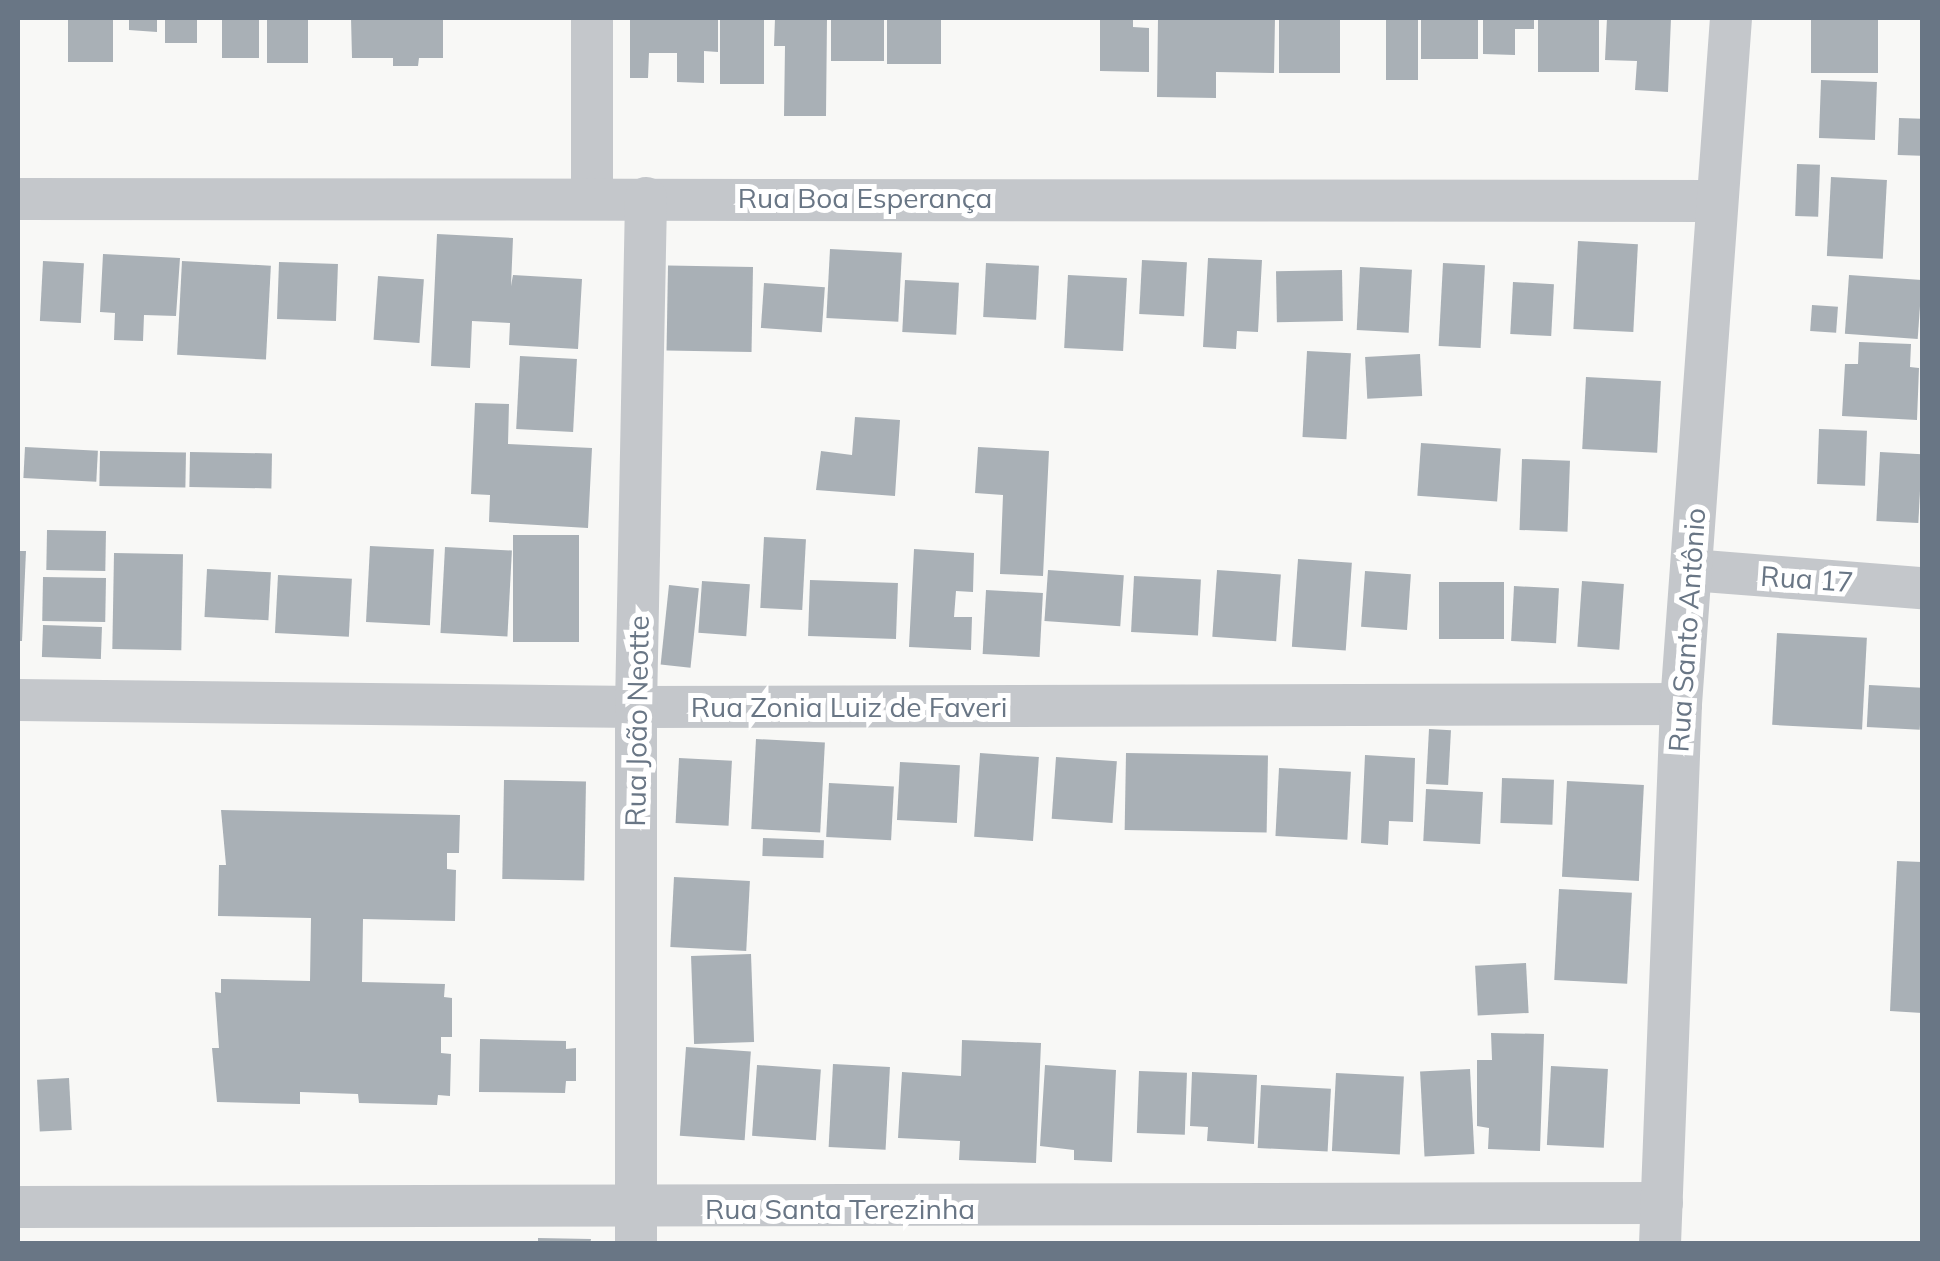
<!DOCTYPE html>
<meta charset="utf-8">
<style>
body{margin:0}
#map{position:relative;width:1940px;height:1261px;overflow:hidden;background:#f8f8f6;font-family:Mulish,sans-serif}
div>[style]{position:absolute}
.building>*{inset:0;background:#a9b0b6;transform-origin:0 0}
.minor>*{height:42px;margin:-21px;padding:0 21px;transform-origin:21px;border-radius:21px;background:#c4c7cb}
span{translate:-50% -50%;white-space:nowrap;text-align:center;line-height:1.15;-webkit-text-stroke:10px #fff;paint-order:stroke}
.street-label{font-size:28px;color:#697685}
.frame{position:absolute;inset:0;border:20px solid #697685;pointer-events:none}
</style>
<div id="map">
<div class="building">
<div style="left:68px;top:18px;width:45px;height:44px"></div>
<div style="clip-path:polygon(129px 18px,157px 18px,157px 32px,129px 30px)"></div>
<div style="left:165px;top:18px;width:32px;height:25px"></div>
<div style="left:222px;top:18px;width:37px;height:40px"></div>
<div style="left:267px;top:18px;width:41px;height:45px"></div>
<div style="clip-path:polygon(351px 18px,443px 18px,443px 58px,419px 58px,418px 66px,393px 66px,393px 58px,352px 58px)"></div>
<div style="clip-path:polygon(630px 18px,718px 18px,718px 52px,704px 51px,704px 83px,677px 82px,677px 53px,649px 53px,648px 78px,630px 78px)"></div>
<div style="left:720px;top:18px;width:44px;height:66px"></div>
<div style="clip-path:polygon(775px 18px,827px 18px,826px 116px,784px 116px,785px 46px,774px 46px)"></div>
<div style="left:831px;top:18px;width:53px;height:43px"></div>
<div style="left:887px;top:18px;width:54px;height:46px"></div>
<div style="clip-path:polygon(1100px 18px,1133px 18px,1133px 27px,1149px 28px,1149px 72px,1100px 71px)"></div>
<div style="clip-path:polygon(1158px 18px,1275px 18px,1274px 73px,1216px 72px,1216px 98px,1157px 97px)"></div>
<div style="left:1279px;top:18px;width:61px;height:55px"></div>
<div style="left:1386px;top:18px;width:32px;height:62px"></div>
<div style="left:1421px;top:18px;width:57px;height:41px"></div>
<div style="clip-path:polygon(1483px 18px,1534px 18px,1534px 29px,1515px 29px,1515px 55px,1483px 54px)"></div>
<div style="left:1538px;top:18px;width:61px;height:54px"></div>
<div style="clip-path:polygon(1607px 18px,1671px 18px,1668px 92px,1635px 90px,1637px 61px,1605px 60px)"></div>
<div style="left:1811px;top:18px;width:67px;height:55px"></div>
<div style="left:1821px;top:80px;width:56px;height:58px;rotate:2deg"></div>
<div style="left:1899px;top:118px;width:23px;height:37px;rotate:2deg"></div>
<div style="left:1797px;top:164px;width:23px;height:52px;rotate:2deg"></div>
<div style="left:1831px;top:177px;width:56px;height:79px;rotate:3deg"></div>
<div style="clip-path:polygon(437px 234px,513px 238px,511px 286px,513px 275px,582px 279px,578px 349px,509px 345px,510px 323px,472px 321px,470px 368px,431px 366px)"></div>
<div style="left:1578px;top:241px;width:60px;height:88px;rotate:3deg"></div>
<div style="left:830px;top:249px;width:72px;height:69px;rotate:3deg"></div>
<div style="clip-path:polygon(103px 254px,180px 258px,176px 316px,144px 315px,143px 341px,114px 340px,115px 313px,100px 312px)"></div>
<div style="clip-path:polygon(1208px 258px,1262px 260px,1258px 332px,1237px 331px,1236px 349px,1203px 347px)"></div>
<div style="left:1142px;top:260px;width:45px;height:54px;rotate:3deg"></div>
<div style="left:43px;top:261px;width:41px;height:60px;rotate:3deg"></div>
<div style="left:182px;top:261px;width:89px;height:94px;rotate:3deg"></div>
<div style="left:279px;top:262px;width:59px;height:57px;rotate:2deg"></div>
<div style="left:986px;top:263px;width:53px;height:54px;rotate:3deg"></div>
<div style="left:1443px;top:263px;width:42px;height:83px;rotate:3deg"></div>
<div style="left:753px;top:267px;width:85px;height:85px;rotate:91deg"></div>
<div style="left:1360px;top:267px;width:52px;height:63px;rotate:3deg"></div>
<div style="left:1342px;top:270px;width:51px;height:66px;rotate:89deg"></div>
<div style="left:1068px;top:275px;width:59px;height:73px;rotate:3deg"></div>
<div style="left:1849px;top:275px;width:73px;height:59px;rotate:4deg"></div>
<div style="left:378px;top:276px;width:46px;height:64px;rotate:4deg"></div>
<div style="left:905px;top:280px;width:54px;height:52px;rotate:3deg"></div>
<div style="left:1513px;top:282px;width:41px;height:52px;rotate:3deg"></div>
<div style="left:764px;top:283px;width:61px;height:45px;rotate:4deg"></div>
<div style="left:1812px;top:305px;width:26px;height:26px;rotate:4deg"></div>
<div style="clip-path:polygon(1859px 342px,1911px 344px,1910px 367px,1919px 368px,1917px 420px,1842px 416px,1845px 364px,1858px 364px)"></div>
<div style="left:1307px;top:351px;width:44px;height:86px;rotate:3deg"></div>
<div style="left:1420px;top:354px;width:42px;height:55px;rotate:87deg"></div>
<div style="left:520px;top:356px;width:57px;height:73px;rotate:3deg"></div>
<div style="left:1586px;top:377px;width:75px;height:72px;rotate:3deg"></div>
<div style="clip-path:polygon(475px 403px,509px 404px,508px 444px,592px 448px,588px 528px,489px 522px,490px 495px,471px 494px)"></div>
<div style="clip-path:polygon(855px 417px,900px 420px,895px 496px,816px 490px,821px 451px,852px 455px)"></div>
<div style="left:1819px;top:429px;width:48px;height:55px;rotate:2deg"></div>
<div style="left:1421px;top:443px;width:80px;height:53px;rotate:4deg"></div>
<div style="left:25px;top:447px;width:73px;height:31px;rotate:3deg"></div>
<div style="clip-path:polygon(978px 447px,1049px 451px,1043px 576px,1000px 574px,1003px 495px,975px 493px)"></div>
<div style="left:100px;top:451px;width:86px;height:35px;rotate:1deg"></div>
<div style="left:190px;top:452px;width:82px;height:35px;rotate:1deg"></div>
<div style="left:1880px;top:452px;width:42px;height:69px;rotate:3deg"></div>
<div style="left:1522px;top:459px;width:48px;height:71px;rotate:2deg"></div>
<div style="left:47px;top:530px;width:59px;height:40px;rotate:1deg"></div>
<div style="left:513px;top:535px;width:66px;height:107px"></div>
<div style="left:764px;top:537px;width:42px;height:71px;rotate:3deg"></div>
<div style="left:370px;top:546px;width:64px;height:76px;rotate:3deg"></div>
<div style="left:445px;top:547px;width:67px;height:86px;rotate:3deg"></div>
<div style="clip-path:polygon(914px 549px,974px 553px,973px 592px,956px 591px,954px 617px,972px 617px,971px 650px,909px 647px)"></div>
<div style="clip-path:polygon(18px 551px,26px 551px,22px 641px,18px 641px)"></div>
<div style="left:114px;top:553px;width:69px;height:96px;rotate:1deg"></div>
<div style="left:1298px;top:559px;width:54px;height:88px;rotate:4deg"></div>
<div style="left:207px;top:569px;width:64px;height:48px;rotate:3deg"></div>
<div style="left:1048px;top:570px;width:76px;height:51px;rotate:4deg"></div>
<div style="left:1217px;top:570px;width:64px;height:67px;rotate:4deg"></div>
<div style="left:1365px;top:571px;width:46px;height:56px;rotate:4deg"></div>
<div style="left:278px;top:575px;width:74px;height:58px;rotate:3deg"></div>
<div style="left:1134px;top:576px;width:67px;height:56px;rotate:3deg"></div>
<div style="left:43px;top:577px;width:63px;height:44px;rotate:1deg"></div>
<div style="left:810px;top:580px;width:88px;height:56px;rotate:2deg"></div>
<div style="left:702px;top:581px;width:48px;height:52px;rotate:4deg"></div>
<div style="left:1582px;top:581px;width:42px;height:66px;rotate:4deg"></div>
<div style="left:1439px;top:582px;width:65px;height:57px"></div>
<div style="left:669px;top:585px;width:30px;height:80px;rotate:6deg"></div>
<div style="left:1514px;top:586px;width:45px;height:55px;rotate:3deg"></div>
<div style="left:986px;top:590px;width:57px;height:64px;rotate:3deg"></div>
<div style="left:43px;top:625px;width:59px;height:32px;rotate:2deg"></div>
<div style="left:1777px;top:633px;width:90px;height:92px;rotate:3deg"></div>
<div style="left:1869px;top:685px;width:53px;height:42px;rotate:3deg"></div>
<div style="left:1429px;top:729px;width:22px;height:55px;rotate:3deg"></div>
<div style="left:756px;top:739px;width:69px;height:90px;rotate:3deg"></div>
<div style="left:980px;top:753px;width:59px;height:84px;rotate:4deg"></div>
<div style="left:1126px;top:753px;width:142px;height:77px;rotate:1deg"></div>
<div style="clip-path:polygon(1365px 755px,1415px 758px,1413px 822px,1389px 821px,1388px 845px,1361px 843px)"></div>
<div style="left:1056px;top:757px;width:61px;height:62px;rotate:4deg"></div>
<div style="left:679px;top:758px;width:53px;height:65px;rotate:3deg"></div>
<div style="left:900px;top:762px;width:60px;height:58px;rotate:3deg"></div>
<div style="left:1279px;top:768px;width:72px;height:68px;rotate:3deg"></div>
<div style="left:1502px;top:778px;width:52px;height:45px;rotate:2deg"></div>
<div style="left:504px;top:780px;width:82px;height:99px;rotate:1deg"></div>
<div style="left:1567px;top:781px;width:77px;height:96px;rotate:3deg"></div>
<div style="left:829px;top:783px;width:65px;height:54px;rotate:3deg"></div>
<div style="left:1426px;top:789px;width:57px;height:52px;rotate:3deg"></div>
<div style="clip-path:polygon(221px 810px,460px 815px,459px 853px,447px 853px,447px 869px,456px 870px,455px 921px,363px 919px,362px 982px,445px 984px,444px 997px,452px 998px,452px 1037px,441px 1037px,441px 1053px,451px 1054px,450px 1096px,438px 1095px,437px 1105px,359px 1103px,358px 1094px,300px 1092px,300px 1104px,217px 1102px,212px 1048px,219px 1048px,215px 992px,221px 993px,221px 979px,310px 981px,311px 918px,218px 916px,219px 865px,226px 865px)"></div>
<div style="left:763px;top:838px;width:61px;height:18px;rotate:2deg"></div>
<div style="clip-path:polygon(1897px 861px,1922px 862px,1922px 1013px,1890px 1011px)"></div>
<div style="left:674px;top:877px;width:76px;height:70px;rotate:3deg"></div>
<div style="left:1559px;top:889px;width:73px;height:91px;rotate:3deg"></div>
<div style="left:751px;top:954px;width:88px;height:60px;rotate:88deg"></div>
<div style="left:1526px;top:963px;width:50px;height:51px;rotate:87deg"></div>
<div style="clip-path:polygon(1491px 1033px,1544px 1034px,1540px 1151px,1488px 1149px,1489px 1128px,1477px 1126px,1477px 1060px,1492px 1060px)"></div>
<div style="clip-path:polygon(480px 1039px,566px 1041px,566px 1049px,576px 1048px,576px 1081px,566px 1081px,565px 1093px,479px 1092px)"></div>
<div style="clip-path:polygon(962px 1040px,1041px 1043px,1036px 1163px,959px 1160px,960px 1141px,898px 1138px,902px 1072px,961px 1076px)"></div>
<div style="left:686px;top:1047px;width:65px;height:89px;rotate:4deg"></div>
<div style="left:833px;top:1064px;width:57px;height:83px;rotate:3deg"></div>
<div style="left:757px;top:1065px;width:64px;height:71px;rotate:4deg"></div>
<div style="clip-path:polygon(1045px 1065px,1116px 1070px,1112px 1162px,1074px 1160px,1074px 1150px,1040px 1146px)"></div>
<div style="left:1551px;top:1066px;width:57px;height:79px;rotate:3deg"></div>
<div style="left:1470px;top:1069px;width:85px;height:50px;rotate:87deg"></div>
<div style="left:1139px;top:1071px;width:48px;height:62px;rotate:2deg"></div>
<div style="clip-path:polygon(1192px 1072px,1257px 1075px,1254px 1144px,1207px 1141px,1208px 1127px,1190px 1126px)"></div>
<div style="left:1336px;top:1073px;width:68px;height:78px;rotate:3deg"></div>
<div style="left:69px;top:1078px;width:52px;height:32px;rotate:87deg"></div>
<div style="left:1261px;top:1085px;width:70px;height:63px;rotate:3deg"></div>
<div style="clip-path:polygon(538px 1238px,591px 1239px,590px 1244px,538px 1244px)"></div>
</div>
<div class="minor">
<div style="left:592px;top:18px;width:178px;rotate:90deg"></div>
<div style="left:18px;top:199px;width:1695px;rotate:0.07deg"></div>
<div style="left:1691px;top:570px;width:232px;rotate:4.5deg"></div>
<div style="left:18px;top:700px;width:618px;rotate:0.65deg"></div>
<div style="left:636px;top:707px;width:1045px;rotate:-0.16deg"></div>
<div style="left:18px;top:1207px;width:1644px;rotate:-0.14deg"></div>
<div style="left:636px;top:1244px;width:537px;rotate:-90deg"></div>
<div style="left:636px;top:707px;width:509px;rotate:-88.87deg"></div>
<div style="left:1660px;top:1244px;width:540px;rotate:-87.77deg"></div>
<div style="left:1681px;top:704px;width:688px;rotate:-85.83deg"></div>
</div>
<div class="street-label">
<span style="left:865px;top:198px">Rua Boa Esperança</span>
<span style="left:1807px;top:579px;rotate:4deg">Rua 17</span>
<span style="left:1687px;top:630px;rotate:-86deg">Rua Santo Antônio</span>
<span style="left:849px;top:707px">Rua Zonia Luiz de Faveri</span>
<span style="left:637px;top:721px;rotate:-89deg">Rua João Neotte</span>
<span style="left:840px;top:1209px">Rua Santa Terezinha</span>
</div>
<div class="frame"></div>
</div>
